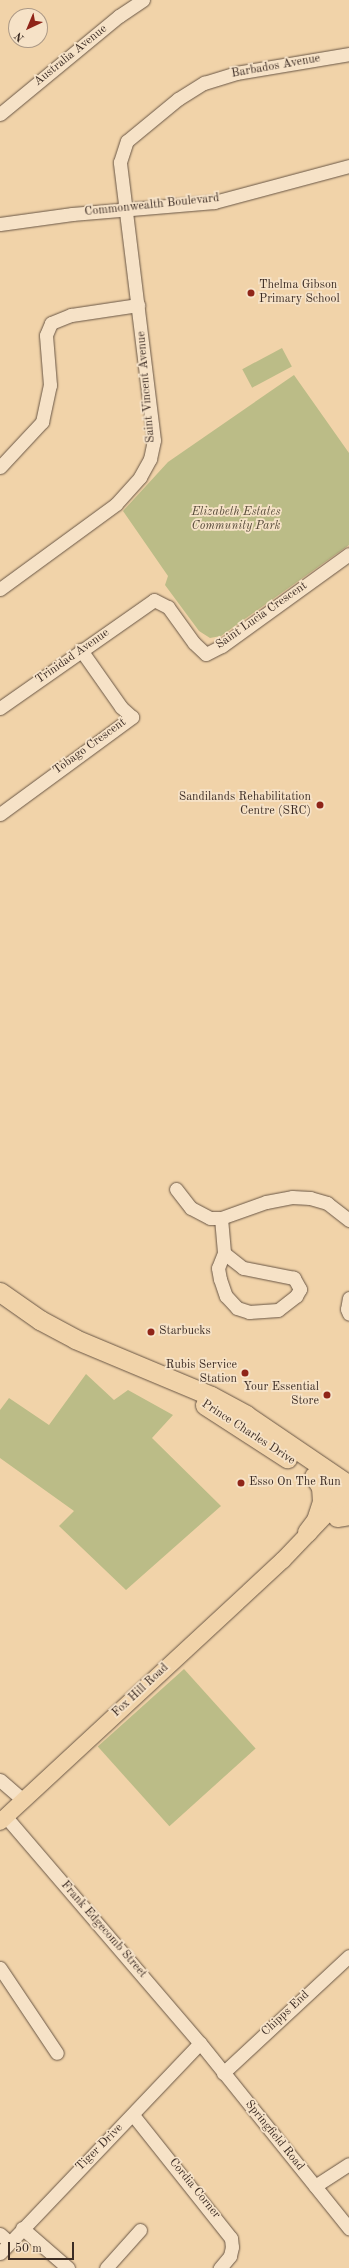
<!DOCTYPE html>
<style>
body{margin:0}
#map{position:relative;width:349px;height:2268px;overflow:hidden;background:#f1d3a9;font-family:"Old Standard TT",serif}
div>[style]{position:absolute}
.green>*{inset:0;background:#bbbc87;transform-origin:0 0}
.roads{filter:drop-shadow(0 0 1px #695645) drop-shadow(0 0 1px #695645)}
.minor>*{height:13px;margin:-6.5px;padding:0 6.5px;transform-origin:6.5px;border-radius:6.5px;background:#f6e2c7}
.major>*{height:16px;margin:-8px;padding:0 8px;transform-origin:8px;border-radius:8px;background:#f1d3a9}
.highway>*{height:19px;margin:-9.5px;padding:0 9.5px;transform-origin:9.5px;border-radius:9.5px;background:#f1d3a9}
.dots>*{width:11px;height:11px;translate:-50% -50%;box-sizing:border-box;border:2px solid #f6e2c7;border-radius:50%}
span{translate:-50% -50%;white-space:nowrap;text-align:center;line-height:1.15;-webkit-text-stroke:3.5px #f6e2c7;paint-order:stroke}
.street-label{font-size:12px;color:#3c2c24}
.poi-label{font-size:12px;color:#3c2c24}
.left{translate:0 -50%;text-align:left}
.right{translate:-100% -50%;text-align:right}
.park-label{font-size:12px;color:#554938;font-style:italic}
.north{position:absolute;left:8px;top:8px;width:40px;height:40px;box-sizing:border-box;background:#f6e2c7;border:1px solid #ac9986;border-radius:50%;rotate:224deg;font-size:11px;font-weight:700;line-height:16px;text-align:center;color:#3c2c24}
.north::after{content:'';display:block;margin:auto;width:14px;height:18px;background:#8f2418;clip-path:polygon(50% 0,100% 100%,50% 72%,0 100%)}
.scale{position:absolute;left:8px;top:2242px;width:66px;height:18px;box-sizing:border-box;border:2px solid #3c2c24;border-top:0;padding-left:5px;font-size:12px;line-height:14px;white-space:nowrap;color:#3c2c24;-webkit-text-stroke:3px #f6e2c7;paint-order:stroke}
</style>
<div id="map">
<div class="green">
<div style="left:282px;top:348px;width:21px;height:45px;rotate:62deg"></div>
<div style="clip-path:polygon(294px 375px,349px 453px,349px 545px,221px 636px,210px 638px,199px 631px,165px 585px,168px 576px,123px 511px,168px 462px)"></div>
<div style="clip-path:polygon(86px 1374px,114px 1400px,128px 1390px,173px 1415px,152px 1438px,221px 1506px,126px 1590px,59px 1526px,74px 1511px,0 1458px,0 1410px,9px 1398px,49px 1425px)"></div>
<div style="left:184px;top:1669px;width:107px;height:116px;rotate:48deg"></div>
</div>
<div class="roads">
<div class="minor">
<div style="left:0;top:114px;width:154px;rotate:-39.5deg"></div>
<div style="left:119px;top:16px;width:29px;rotate:-34deg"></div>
<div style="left:0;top:224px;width:73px;rotate:-7.9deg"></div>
<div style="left:72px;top:214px;width:143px;rotate:-4.8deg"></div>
<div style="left:214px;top:202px;width:140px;rotate:-14.9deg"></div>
<div style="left:0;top:467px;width:62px;rotate:-47deg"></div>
<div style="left:42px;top:422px;width:38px;rotate:-78deg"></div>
<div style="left:50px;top:385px;width:50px;rotate:-94.6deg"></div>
<div style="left:46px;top:335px;width:13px;rotate:-67deg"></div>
<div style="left:51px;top:323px;width:22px;rotate:-22deg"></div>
<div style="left:71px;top:315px;width:68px;rotate:-8.5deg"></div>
<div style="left:0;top:589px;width:144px;rotate:-36.2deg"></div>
<div style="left:116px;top:504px;width:36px;rotate:-48deg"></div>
<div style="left:140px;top:477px;width:21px;rotate:-61deg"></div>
<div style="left:150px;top:459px;width:19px;rotate:-78deg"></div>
<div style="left:154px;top:440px;width:280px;rotate:-97deg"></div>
<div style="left:120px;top:162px;width:22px;rotate:-72deg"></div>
<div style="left:127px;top:141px;width:66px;rotate:-39.5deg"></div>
<div style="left:178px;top:99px;width:31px;rotate:-32deg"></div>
<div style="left:204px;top:83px;width:34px;rotate:-17deg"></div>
<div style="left:236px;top:73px;width:115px;rotate:-9.5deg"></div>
<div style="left:0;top:708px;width:188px;rotate:-35deg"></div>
<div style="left:154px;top:600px;width:16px;rotate:27deg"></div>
<div style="left:168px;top:607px;width:44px;rotate:54.2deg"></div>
<div style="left:194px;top:643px;width:16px;rotate:43deg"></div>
<div style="left:206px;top:654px;width:18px;rotate:-27deg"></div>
<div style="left:222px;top:646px;width:157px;rotate:-35.9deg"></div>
<div style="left:0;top:814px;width:164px;rotate:-36.3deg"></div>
<div style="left:132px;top:717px;width:15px;rotate:-138deg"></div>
<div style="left:121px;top:707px;width:70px;rotate:-125.1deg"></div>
<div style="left:176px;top:1189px;width:24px;rotate:52deg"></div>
<div style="left:191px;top:1208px;width:21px;rotate:28deg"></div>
<div style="left:210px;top:1218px;width:11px"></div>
<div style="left:221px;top:1218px;width:48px;rotate:-19.6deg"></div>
<div style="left:266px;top:1202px;width:26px;rotate:-11deg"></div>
<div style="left:292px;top:1197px;width:18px;rotate:3deg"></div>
<div style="left:310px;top:1198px;width:18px;rotate:16deg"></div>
<div style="left:327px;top:1203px;width:28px;rotate:38deg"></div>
<div style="left:221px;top:1218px;width:35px;rotate:85deg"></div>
<div style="left:224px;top:1253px;width:16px;rotate:112deg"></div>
<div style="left:218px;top:1268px;width:11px;rotate:80deg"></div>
<div style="left:220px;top:1279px;width:18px;rotate:71deg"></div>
<div style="left:226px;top:1296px;width:16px;rotate:47deg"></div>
<div style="left:237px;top:1308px;width:13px;rotate:18deg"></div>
<div style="left:249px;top:1312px;width:29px;rotate:-4deg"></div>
<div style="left:278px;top:1310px;width:23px;rotate:-38deg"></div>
<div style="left:296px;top:1296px;width:8px;rotate:-60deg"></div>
<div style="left:300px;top:1289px;width:13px;rotate:-119deg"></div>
<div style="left:294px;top:1278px;width:52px;rotate:-168.9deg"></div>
<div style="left:243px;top:1268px;width:24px;rotate:-142deg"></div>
<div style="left:349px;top:1298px;width:11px;rotate:100deg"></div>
<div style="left:347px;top:1309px;width:5px;rotate:68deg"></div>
<div style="left:0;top:1780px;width:30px;rotate:41deg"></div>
<div style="left:6px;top:1817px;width:298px;rotate:49.4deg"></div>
<div style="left:200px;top:2043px;width:238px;rotate:51.2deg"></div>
<div style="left:0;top:1968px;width:102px;rotate:56.2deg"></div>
<div style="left:223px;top:2073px;width:172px;rotate:-42.9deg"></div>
<div style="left:133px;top:2115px;width:157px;rotate:51.5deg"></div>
<div style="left:231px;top:2238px;width:9px;rotate:84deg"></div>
<div style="left:232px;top:2247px;width:9px;rotate:103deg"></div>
<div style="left:230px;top:2256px;width:16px;rotate:130deg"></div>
<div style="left:315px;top:2186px;width:40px;rotate:-32.9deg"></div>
<div style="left:22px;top:2228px;width:61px;rotate:41deg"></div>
<div style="left:0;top:2234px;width:12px;rotate:42deg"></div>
<div style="left:0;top:2253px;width:290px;rotate:-46.4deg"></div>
<div style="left:106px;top:2268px;width:51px;rotate:-48.2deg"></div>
</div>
<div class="major">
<div style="left:0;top:1822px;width:386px;rotate:-42.8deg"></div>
<div style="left:283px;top:1560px;width:95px;rotate:-46.3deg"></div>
</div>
<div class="highway">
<div style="left:0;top:1292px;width:49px;rotate:35deg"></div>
<div style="left:40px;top:1320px;width:40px;rotate:28deg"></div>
<div style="left:75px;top:1339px;width:147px;rotate:22.7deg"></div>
<div style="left:211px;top:1396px;width:40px;rotate:28deg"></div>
<div style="left:246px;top:1415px;width:125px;rotate:34.2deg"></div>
<div style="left:205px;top:1405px;width:98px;rotate:32.9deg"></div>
<div style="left:324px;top:1483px;width:31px;rotate:36deg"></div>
<div style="left:337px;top:1517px;width:12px;rotate:-9deg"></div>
<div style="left:307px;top:1532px;width:15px;rotate:-53deg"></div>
<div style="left:316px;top:1520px;width:20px;rotate:-72deg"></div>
<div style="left:322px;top:1501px;width:14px;rotate:-94deg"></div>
<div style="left:321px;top:1487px;width:13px;rotate:-122deg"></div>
</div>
</div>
<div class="dots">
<div style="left:251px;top:293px;background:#8f2418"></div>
<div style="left:320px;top:805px;background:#8f2418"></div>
<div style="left:151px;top:1332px;background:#8f2418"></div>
<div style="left:245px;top:1373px;background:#8f2418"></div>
<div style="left:327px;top:1395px;background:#8f2418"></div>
<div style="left:241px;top:1483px;background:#8f2418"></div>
</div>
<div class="street-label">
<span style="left:71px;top:56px;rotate:-39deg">Australia Avenue</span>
<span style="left:276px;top:67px;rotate:-10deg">Barbados Avenue</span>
<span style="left:152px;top:206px;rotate:-6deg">Commonwealth Boulevard</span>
<span style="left:147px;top:387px;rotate:-95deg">Saint Vincent Avenue</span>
<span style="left:262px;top:616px;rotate:-35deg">Saint Lucia Crescent</span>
<span style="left:73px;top:657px;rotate:-35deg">Trinidad Avenue</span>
<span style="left:90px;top:747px;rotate:-36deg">Tobago Crescent</span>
<span style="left:248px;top:1433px;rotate:33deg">Prince Charles Drive</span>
<span style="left:141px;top:1691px;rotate:-43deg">Fox Hill Road</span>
<span style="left:103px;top:1930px;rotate:49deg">Frank Edgecomb Street</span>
<span style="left:286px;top:2014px;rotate:-43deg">Chipps End</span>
<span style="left:274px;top:2136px;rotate:51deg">Springfield Road</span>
<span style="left:100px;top:2148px;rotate:-45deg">Tiger Drive</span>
<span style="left:194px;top:2189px;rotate:51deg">Cordia Corner</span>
</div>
<div class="poi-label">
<span class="left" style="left:259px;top:293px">Thelma Gibson<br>Primary School</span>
<span class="right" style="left:311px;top:805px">Sandilands Rehabilitation<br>Centre (SRC)</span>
<span class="left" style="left:159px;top:1332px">Starbucks</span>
<span class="right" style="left:237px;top:1373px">Rubis Service<br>Station</span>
<span class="right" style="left:319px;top:1395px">Your Essential<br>Store</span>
<span class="left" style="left:249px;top:1483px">Esso On The Run</span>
</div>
<div class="park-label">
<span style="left:236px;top:520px">Elizabeth Estates<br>Community Park</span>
</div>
<div class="north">N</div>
<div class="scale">50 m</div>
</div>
